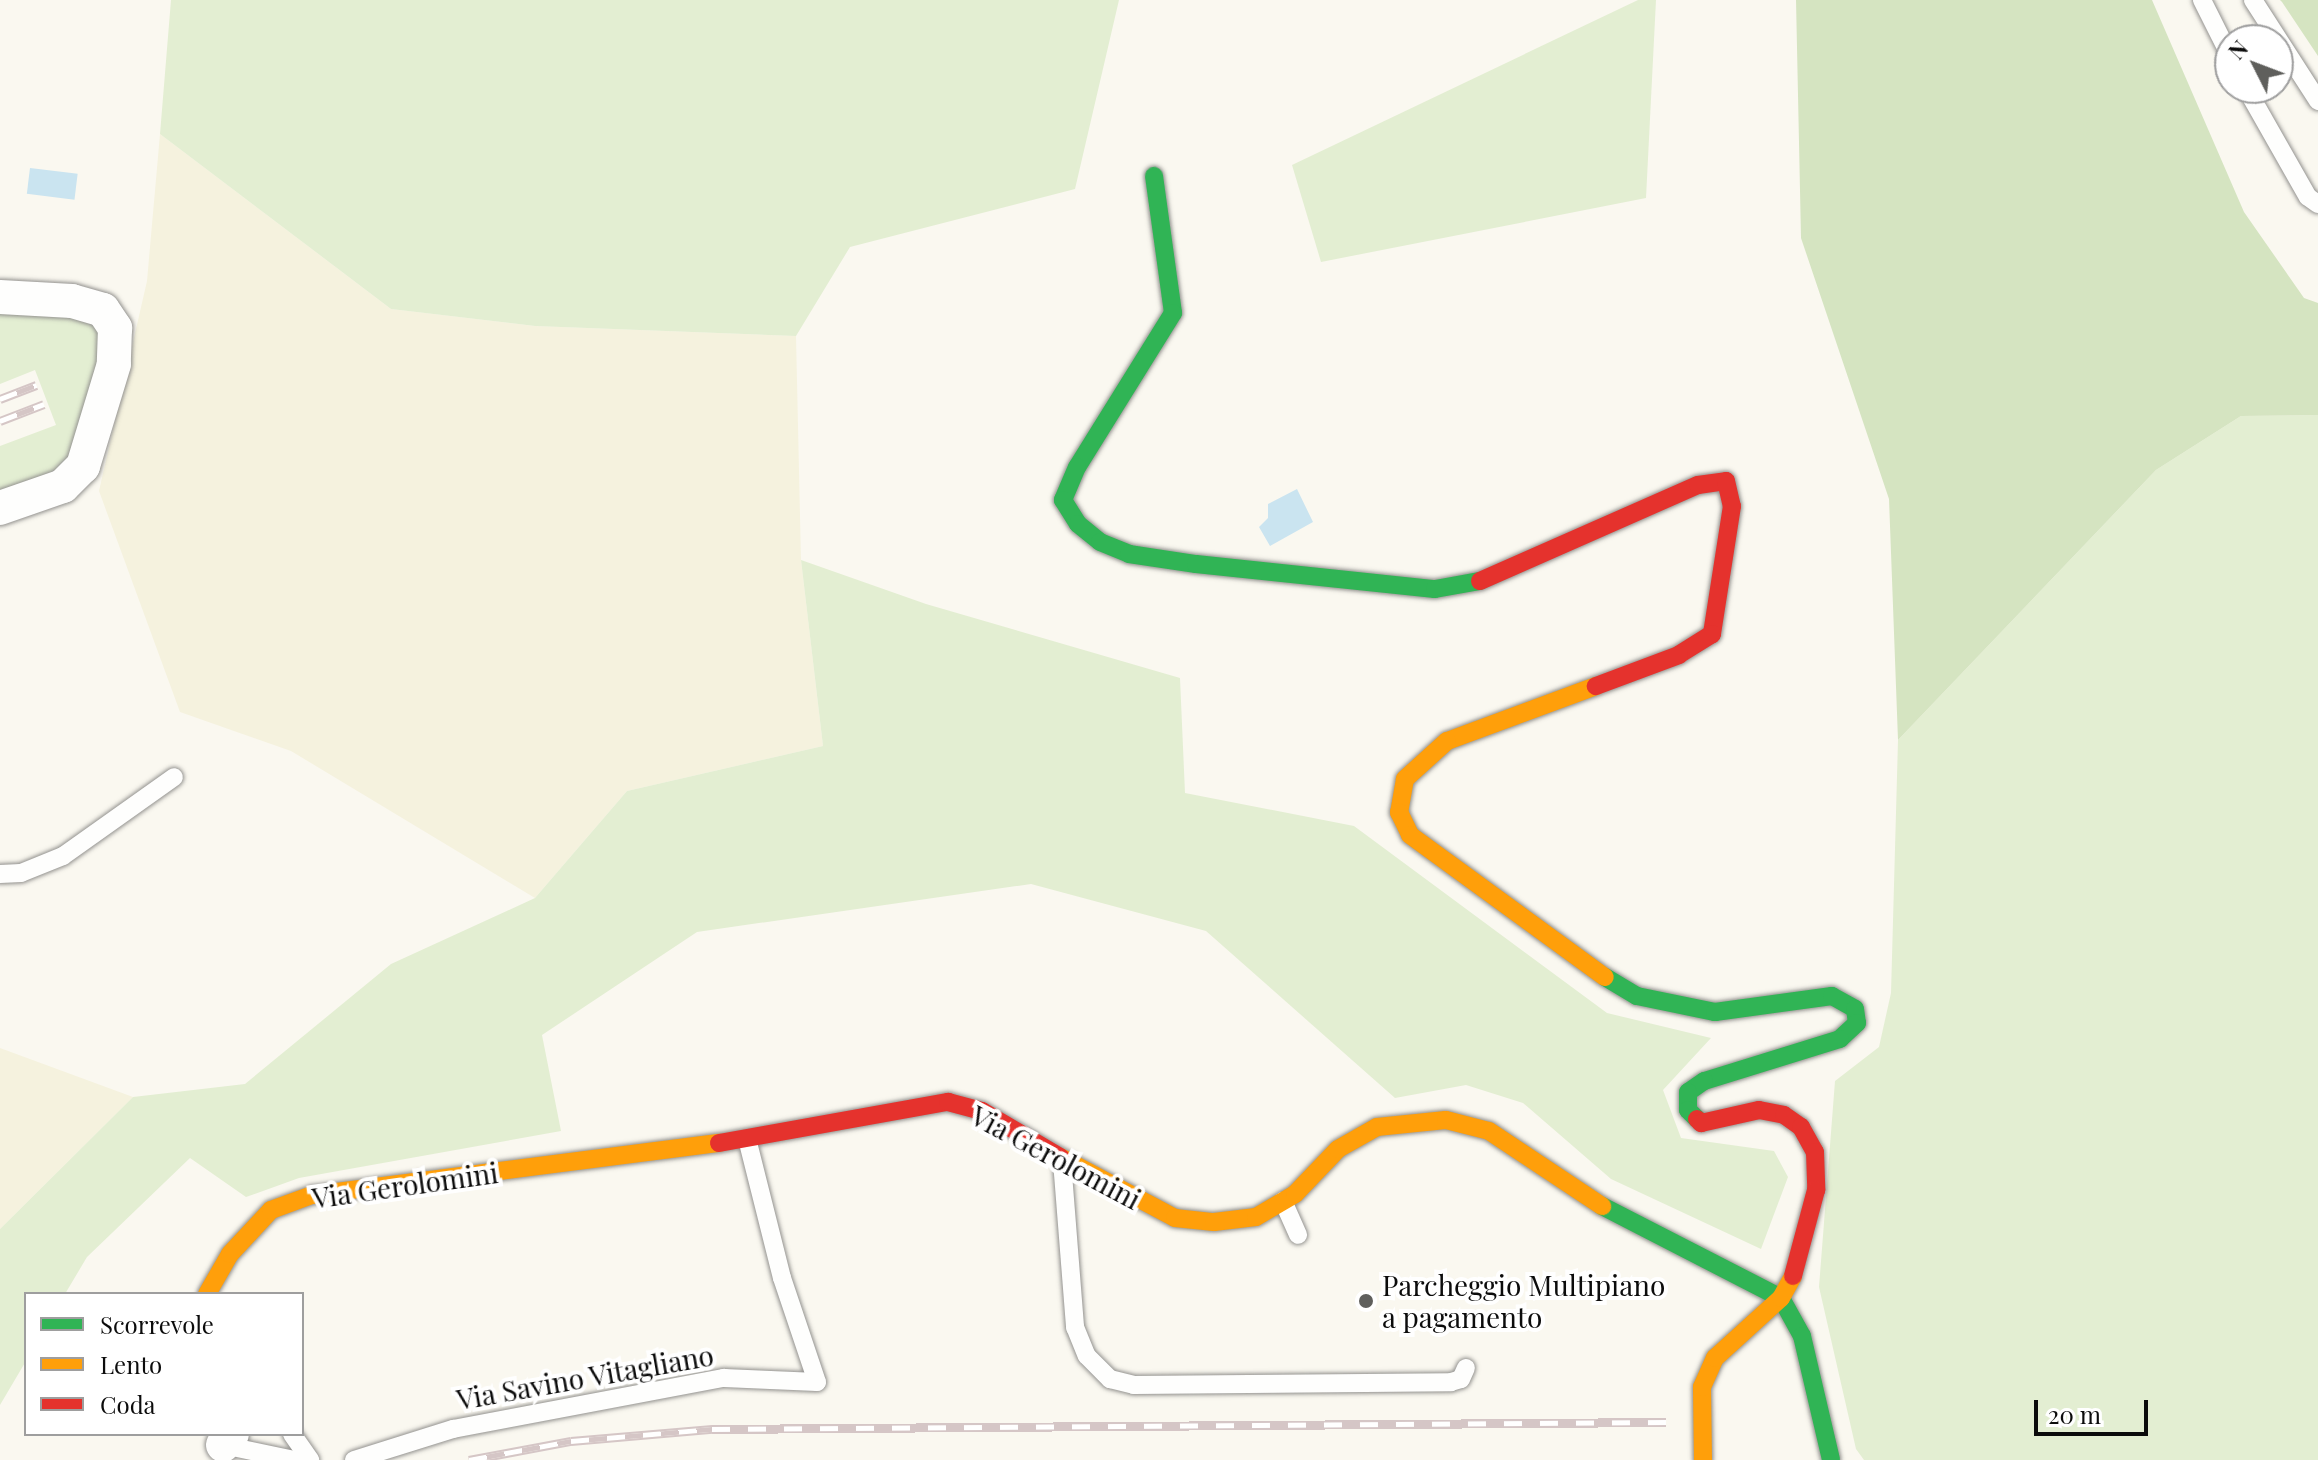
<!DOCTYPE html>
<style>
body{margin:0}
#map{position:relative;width:2318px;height:1460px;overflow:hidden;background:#faf8f0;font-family:"Playfair Display",serif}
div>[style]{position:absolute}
.farmland>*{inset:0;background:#f5f2de}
.green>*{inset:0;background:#e3eed2}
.forest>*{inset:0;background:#d5e4c1}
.water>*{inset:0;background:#cae4f0;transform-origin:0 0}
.roads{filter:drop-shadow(0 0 2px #93928f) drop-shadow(0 0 2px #93928f)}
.lane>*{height:18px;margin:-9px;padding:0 9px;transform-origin:9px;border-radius:9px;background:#fefefd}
.street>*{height:34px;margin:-17px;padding:0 17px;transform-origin:17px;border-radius:17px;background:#fefefd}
.fast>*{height:18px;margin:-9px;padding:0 9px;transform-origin:9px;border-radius:9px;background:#30b455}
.slow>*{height:18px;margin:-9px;padding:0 9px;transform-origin:9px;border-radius:9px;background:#ff9f0a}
.jam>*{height:18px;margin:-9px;padding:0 9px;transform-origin:9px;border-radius:9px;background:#e5322d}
.rail>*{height:9px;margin-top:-4.5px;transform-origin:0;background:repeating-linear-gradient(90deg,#fff 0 18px,#d5c6c6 0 36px);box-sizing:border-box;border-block:2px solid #d5c6c6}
.dots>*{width:22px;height:22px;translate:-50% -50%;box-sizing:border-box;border:4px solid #fff;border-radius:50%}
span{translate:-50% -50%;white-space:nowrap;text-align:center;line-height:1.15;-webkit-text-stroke:8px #fff;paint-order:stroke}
.street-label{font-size:28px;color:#0c0c0c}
.poi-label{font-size:28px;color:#0c0c0c}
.left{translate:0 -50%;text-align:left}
.legend{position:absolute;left:24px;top:1292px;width:280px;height:144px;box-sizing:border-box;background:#fff;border:2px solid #9e9e9e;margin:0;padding:10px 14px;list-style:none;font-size:24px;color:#0c0c0c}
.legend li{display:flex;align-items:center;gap:16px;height:40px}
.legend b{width:40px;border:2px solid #9e9e9e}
.north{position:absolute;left:2214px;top:24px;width:80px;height:80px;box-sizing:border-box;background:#fff;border:2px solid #9e9e9e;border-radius:50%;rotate:312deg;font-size:22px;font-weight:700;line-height:32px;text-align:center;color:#0c0c0c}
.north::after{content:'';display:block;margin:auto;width:28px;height:36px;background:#5f5f5c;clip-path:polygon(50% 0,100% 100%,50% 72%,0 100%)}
.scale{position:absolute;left:2034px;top:1400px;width:114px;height:36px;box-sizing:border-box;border:4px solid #0c0c0c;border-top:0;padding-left:10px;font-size:24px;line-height:28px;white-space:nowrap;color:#0c0c0c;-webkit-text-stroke:6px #fff;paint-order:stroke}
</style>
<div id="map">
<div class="farmland">
<div style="clip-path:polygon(160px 134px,391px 309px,535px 326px,796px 336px,801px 560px,823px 746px,627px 791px,535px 898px,291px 751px,180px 712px,99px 491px,147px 281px)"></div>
<div style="clip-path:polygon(0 1048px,133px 1097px,0 1229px)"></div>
</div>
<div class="green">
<div style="clip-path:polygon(171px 0,1119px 0,1075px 189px,850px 247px,796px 336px,535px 326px,391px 309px,160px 134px)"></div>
<div style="clip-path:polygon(1638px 0,1656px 0,1646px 198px,1321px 262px,1292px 165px)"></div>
<div style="clip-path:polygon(0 308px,71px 312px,96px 325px,103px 352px,69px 459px,58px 477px,0 499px,0 446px,56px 425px,35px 370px,0 384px)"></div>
<div style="clip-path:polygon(2318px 415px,2318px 1460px,1864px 1460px,1856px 1449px,1819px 1287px,1835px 1081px,1879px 1047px,1891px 993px,1898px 740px,2156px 470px,2241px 416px)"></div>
<div style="clip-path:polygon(801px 560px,926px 604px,1180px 678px,1185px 793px,1354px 826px,1607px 1013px,1711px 1038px,1663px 1090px,1681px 1138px,1774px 1151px,1788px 1177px,1761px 1249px,1611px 1179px,1523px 1103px,1466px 1085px,1395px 1098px,1206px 931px,1031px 884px,697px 932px,542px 1035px,561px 1131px,299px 1178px,246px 1197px,190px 1158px,87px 1257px,65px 1294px,26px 1294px,26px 1361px,0 1405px,0 1229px,133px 1097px,245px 1084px,391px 964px,535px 898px,627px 791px,823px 746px)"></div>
</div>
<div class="forest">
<div style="clip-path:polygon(1796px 0,2152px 0,2244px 212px,2304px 298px,2318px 303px,2318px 415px,2241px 416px,2156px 470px,1898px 740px,1889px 499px,1801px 238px)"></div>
<div style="clip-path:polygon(2280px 0,2318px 0,2318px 56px,2282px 2px)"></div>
</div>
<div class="water">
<div style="left:30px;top:168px;width:48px;height:26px;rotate:7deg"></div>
<div style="clip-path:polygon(1297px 489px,1313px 522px,1270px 546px,1259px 527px,1268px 518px,1268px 504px)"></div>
</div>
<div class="roads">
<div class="lane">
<div style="left:2202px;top:0;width:63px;rotate:63.4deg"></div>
<div style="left:2253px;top:0;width:120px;rotate:57.2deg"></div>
<div style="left:2246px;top:88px;width:125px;rotate:60.4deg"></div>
<div style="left:2308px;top:197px;width:12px;rotate:35deg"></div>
<div style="left:0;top:874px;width:21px;rotate:-3deg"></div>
<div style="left:21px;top:873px;width:45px;rotate:-22deg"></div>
<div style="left:63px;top:856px;width:136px;rotate:-35.4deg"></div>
<div style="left:1062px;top:1161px;width:167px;rotate:85.5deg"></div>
<div style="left:1075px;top:1327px;width:31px;rotate:68deg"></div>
<div style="left:1087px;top:1356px;width:33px;rotate:45deg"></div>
<div style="left:1110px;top:1379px;width:25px;rotate:14deg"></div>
<div style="left:1134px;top:1385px;width:317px;rotate:-0.5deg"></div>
<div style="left:1451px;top:1382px;width:10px;rotate:-17deg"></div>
<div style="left:1461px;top:1379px;width:12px;rotate:-66deg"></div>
<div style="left:1283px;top:1201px;width:37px;rotate:66deg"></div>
<div style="left:292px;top:1434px;width:32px;rotate:55deg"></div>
<div style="left:223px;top:1445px;width:73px;rotate:11.9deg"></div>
<div style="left:354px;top:1460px;width:104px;rotate:-17.4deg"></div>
<div style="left:453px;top:1429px;width:276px;rotate:-10.7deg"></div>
<div style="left:724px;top:1378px;width:93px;rotate:2.5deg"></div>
<div style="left:817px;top:1382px;width:110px;rotate:-108.6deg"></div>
<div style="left:782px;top:1278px;width:143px;rotate:-104.1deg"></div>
</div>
<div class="street">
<div style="left:0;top:297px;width:72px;rotate:3.2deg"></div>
<div style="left:72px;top:301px;width:32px;rotate:16deg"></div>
<div style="left:103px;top:310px;width:22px;rotate:56deg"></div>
<div style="left:115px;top:328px;width:36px;rotate:92deg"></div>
<div style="left:114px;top:364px;width:107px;rotate:106.9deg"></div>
<div style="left:83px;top:466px;width:28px;rotate:135deg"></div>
<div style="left:63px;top:486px;width:67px;rotate:160.8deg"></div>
<div style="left:223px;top:1445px;width:14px;rotate:-51deg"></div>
</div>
<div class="fast">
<div style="left:1154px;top:176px;width:138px;rotate:82.1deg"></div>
<div style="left:1173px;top:313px;width:181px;rotate:121.9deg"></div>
<div style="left:1077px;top:467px;width:36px;rotate:113deg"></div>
<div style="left:1063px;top:500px;width:28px;rotate:58deg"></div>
<div style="left:1078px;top:524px;width:28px;rotate:39deg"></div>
<div style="left:1100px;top:542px;width:31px;rotate:22deg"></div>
<div style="left:1129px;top:554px;width:68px;rotate:8.5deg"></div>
<div style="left:1196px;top:564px;width:240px;rotate:6deg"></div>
<div style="left:1435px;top:589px;width:46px;rotate:-10.1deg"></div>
<div style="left:1605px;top:977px;width:37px;rotate:31deg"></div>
<div style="left:1637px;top:996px;width:80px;rotate:11.6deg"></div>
<div style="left:1715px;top:1012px;width:118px;rotate:-7.8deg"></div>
<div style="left:1832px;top:996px;width:26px;rotate:29deg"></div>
<div style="left:1855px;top:1009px;width:14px;rotate:82deg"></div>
<div style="left:1857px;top:1023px;width:23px;rotate:137deg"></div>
<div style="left:1840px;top:1039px;width:142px;rotate:162.8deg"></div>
<div style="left:1704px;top:1081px;width:19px;rotate:145deg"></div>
<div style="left:1688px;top:1092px;width:18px;rotate:90deg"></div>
<div style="left:1688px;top:1110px;width:13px;rotate:45deg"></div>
<div style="left:1602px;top:1206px;width:201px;rotate:27.2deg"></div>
<div style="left:1781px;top:1298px;width:43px;rotate:61.1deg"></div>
<div style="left:1802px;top:1336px;width:127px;rotate:76.8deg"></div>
</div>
<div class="slow">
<div style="left:1596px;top:686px;width:159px;rotate:159.7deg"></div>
<div style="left:1447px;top:741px;width:57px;rotate:137.9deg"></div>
<div style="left:1405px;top:779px;width:34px;rotate:100deg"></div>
<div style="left:1399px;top:812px;width:25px;rotate:64deg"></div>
<div style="left:1410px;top:835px;width:241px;rotate:36.1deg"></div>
<div style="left:1060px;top:1157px;width:130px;rotate:27.9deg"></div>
<div style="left:1175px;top:1218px;width:39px;rotate:6deg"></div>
<div style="left:1214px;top:1222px;width:42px;rotate:-6.8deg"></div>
<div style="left:1256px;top:1217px;width:45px;rotate:-30.5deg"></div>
<div style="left:1295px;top:1194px;width:62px;rotate:-46.3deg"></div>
<div style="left:1338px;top:1149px;width:45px;rotate:-29.4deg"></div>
<div style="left:1377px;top:1127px;width:69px;rotate:-5.8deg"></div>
<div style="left:1446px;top:1120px;width:44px;rotate:14.3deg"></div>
<div style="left:1489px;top:1131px;width:136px;rotate:33.6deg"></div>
<div style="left:207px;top:1294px;width:46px;rotate:-60.1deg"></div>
<div style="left:230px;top:1254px;width:60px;rotate:-47deg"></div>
<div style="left:271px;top:1210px;width:44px;rotate:-20.1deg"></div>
<div style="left:312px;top:1195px;width:410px;rotate:-7.3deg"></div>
<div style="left:1703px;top:1460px;width:73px;rotate:-90.8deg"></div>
<div style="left:1702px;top:1387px;width:32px;rotate:-66deg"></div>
<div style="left:1715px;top:1358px;width:89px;rotate:-42.3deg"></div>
<div style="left:1781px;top:1298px;width:25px;rotate:-61deg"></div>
</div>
<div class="jam">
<div style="left:1480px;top:581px;width:238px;rotate:-23.8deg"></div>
<div style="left:1698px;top:485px;width:28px;rotate:-8deg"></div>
<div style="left:1726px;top:481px;width:26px;rotate:77deg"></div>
<div style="left:1732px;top:506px;width:130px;rotate:98.9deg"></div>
<div style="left:1712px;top:634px;width:39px;rotate:148deg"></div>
<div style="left:1679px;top:655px;width:89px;rotate:159.5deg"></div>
<div style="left:1697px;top:1119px;width:6px;rotate:45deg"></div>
<div style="left:1701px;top:1123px;width:59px;rotate:-12.6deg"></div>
<div style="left:1759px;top:1110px;width:25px;rotate:11deg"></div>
<div style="left:1784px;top:1115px;width:21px;rotate:35deg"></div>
<div style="left:1801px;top:1127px;width:29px;rotate:61deg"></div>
<div style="left:1815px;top:1152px;width:38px;rotate:88deg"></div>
<div style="left:1816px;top:1190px;width:89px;rotate:105deg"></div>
<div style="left:719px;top:1143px;width:233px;rotate:-10.2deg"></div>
<div style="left:948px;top:1102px;width:35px;rotate:15deg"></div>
<div style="left:982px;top:1111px;width:91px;rotate:30.5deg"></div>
</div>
</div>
<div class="rail">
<div style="left:0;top:399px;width:39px;rotate:-21deg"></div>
<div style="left:0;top:421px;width:47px;rotate:-21.1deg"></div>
<div style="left:469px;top:1460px;width:104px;rotate:-10.6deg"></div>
<div style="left:571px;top:1441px;width:142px;rotate:-4.9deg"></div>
<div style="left:712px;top:1429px;width:954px;rotate:-0.42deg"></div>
</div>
<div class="dots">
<div style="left:1366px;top:1301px;background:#5f5f5c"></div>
</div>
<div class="street-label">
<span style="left:1056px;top:1157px;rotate:28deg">Via Gerolomini</span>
<span style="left:405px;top:1185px;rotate:-8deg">Via Gerolomini</span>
<span style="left:585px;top:1377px;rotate:-10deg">Via Savino Vitagliano</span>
</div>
<div class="poi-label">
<span class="left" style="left:1382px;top:1301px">Parcheggio Multipiano<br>a pagamento</span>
</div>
<ul class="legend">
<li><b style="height:10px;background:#30b455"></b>Scorrevole</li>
<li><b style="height:10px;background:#ff9f0a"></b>Lento</li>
<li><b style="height:10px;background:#e5322d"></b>Coda</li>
</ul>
<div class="north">N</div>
<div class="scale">20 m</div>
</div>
